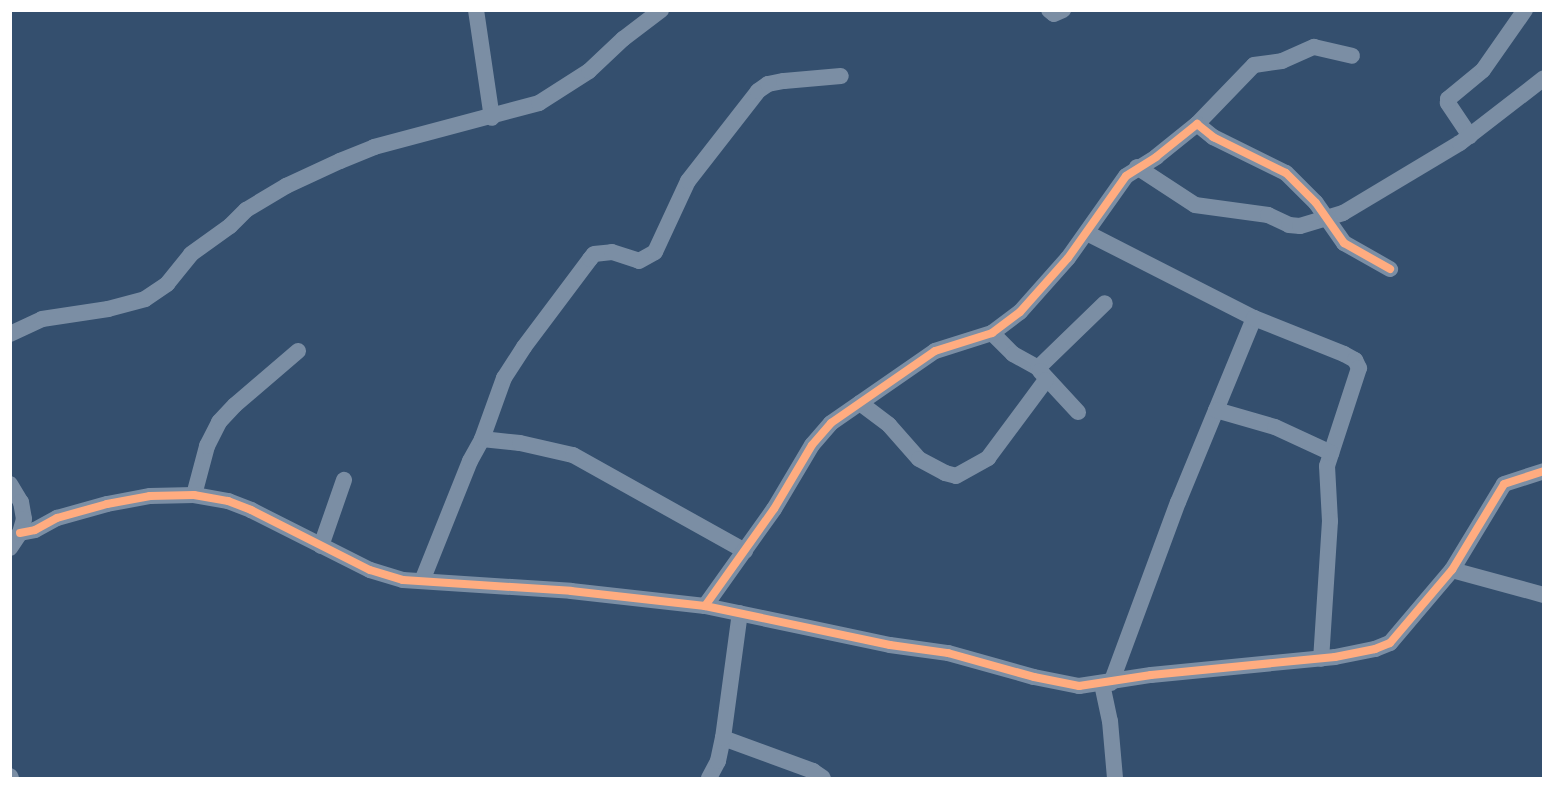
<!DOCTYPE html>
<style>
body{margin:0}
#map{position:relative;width:1554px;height:789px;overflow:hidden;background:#344f6e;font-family:"Source Sans 3",sans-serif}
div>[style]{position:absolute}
.minor>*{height:16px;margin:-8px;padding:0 8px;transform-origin:8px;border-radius:8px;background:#7b8ea4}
.cycleway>*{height:8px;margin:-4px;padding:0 4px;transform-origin:4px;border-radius:4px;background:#ffac80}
span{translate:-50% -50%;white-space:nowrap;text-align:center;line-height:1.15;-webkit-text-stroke:5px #1c4d86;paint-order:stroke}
.frame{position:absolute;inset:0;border:12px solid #fff;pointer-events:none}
</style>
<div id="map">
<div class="minor">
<div style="left:476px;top:10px;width:109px;rotate:81.6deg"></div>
<div style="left:1049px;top:10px;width:6px;rotate:39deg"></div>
<div style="left:1054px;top:14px;width:10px;rotate:-24deg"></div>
<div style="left:1197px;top:124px;width:82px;rotate:-46deg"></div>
<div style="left:1254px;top:65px;width:28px;rotate:-8deg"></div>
<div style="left:1282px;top:61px;width:35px;rotate:-24deg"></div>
<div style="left:1314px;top:47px;width:39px;rotate:13deg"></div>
<div style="left:1470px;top:136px;width:40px;rotate:-124deg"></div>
<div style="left:1448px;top:103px;width:4px;rotate:-90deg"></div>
<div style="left:1448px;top:99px;width:45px;rotate:-39.6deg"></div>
<div style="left:1483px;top:70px;width:73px;rotate:-55deg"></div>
<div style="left:1137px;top:167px;width:69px;rotate:33.2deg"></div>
<div style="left:1195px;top:205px;width:74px;rotate:7.8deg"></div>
<div style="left:1268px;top:215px;width:23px;rotate:25deg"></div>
<div style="left:1289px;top:225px;width:11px;rotate:5deg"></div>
<div style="left:1300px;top:226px;width:45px;rotate:-16.8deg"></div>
<div style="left:1343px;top:213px;width:136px;rotate:-30.9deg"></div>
<div style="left:1460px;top:143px;width:106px;rotate:-37.7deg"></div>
<div style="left:1087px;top:233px;width:187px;rotate:27deg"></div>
<div style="left:1254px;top:318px;width:199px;rotate:112.4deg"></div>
<div style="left:1178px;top:502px;width:193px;rotate:110.3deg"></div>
<div style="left:1254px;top:318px;width:97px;rotate:21.8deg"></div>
<div style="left:1344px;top:354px;width:13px;rotate:29deg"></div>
<div style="left:1355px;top:360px;width:9px;rotate:63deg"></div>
<div style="left:1359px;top:368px;width:103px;rotate:108.1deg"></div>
<div style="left:1327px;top:466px;width:55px;rotate:86.9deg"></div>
<div style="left:1330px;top:521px;width:138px;rotate:93.7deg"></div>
<div style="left:992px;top:333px;width:30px;rotate:45deg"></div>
<div style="left:1013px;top:354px;width:29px;rotate:29deg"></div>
<div style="left:1038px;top:368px;width:93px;rotate:-44.1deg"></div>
<div style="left:10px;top:334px;width:35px;rotate:-25deg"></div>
<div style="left:42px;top:319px;width:67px;rotate:-8.6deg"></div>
<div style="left:108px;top:309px;width:38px;rotate:-15deg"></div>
<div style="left:145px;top:299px;width:27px;rotate:-34deg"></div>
<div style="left:167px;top:284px;width:38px;rotate:-51deg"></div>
<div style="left:191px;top:254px;width:48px;rotate:-35.7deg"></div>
<div style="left:230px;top:226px;width:23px;rotate:-45deg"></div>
<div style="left:246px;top:210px;width:47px;rotate:-31deg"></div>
<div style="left:286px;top:186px;width:60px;rotate:-24.8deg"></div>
<div style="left:340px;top:161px;width:37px;rotate:-22deg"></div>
<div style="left:374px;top:147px;width:171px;rotate:-14.9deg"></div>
<div style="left:539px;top:103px;width:59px;rotate:-32.6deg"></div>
<div style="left:589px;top:71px;width:47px;rotate:-43.3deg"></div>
<div style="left:623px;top:39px;width:48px;rotate:-37.3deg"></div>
<div style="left:1040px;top:371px;width:56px;rotate:47.2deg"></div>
<div style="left:860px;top:403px;width:36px;rotate:37deg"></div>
<div style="left:889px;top:425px;width:45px;rotate:48.6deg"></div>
<div style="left:919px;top:459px;width:30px;rotate:28deg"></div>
<div style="left:945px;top:473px;width:11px;rotate:15deg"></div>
<div style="left:956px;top:476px;width:37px;rotate:-29deg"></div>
<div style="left:988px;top:458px;width:97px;rotate:-53.4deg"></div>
<div style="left:1216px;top:410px;width:61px;rotate:16.1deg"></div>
<div style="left:1275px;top:427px;width:62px;rotate:24.9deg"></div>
<div style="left:482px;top:439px;width:38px;rotate:6deg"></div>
<div style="left:520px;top:443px;width:54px;rotate:12.8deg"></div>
<div style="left:573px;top:455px;width:197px;rotate:29.2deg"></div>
<div style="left:10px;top:484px;width:21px;rotate:59deg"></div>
<div style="left:21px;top:502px;width:17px;rotate:80deg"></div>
<div style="left:24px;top:519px;width:15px;rotate:106deg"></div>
<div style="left:20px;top:533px;width:18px;rotate:124deg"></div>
<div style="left:194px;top:495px;width:51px;rotate:-75.1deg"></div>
<div style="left:207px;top:446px;width:27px;rotate:-63deg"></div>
<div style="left:219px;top:422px;width:23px;rotate:-47deg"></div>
<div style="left:235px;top:405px;width:83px;rotate:-40.6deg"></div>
<div style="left:20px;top:533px;width:15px;rotate:-11deg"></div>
<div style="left:35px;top:530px;width:25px;rotate:-29deg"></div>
<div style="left:57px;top:518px;width:52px;rotate:-15.6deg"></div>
<div style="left:107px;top:504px;width:44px;rotate:-10.5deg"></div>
<div style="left:150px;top:496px;width:44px;rotate:-1.3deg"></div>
<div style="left:194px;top:495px;width:35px;rotate:10deg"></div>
<div style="left:228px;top:501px;width:25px;rotate:21deg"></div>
<div style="left:251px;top:510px;width:133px;rotate:26.8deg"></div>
<div style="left:370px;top:570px;width:34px;rotate:17deg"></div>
<div style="left:403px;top:580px;width:168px;rotate:3.7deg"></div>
<div style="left:571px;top:591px;width:135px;rotate:6.4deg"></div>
<div style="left:705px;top:606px;width:189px;rotate:11.9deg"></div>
<div style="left:890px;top:645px;width:59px;rotate:7.9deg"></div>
<div style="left:948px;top:653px;width:89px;rotate:15.6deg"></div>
<div style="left:1034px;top:677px;width:46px;rotate:11.3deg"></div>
<div style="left:1079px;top:686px;width:73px;rotate:-8.7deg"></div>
<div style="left:1151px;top:675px;width:185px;rotate:-5.6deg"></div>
<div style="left:1335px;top:657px;width:41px;rotate:-11.3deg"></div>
<div style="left:1375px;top:649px;width:16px;rotate:-22deg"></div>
<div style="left:1390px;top:643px;width:96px;rotate:-49.7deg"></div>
<div style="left:1452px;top:570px;width:100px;rotate:-58.8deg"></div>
<div style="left:1504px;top:484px;width:42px;rotate:-18deg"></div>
<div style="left:321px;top:546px;width:70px;rotate:-70.8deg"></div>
<div style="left:1452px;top:570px;width:95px;rotate:15.2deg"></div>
<div style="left:422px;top:581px;width:129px;rotate:-68.2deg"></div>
<div style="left:470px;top:461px;width:25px;rotate:-61deg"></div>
<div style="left:482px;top:439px;width:65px;rotate:-70.2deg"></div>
<div style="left:504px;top:378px;width:37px;rotate:-57deg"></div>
<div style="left:524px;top:347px;width:110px;rotate:-53.1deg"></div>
<div style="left:590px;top:259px;width:6px;rotate:-51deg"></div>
<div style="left:594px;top:254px;width:18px;rotate:-6deg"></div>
<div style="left:612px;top:252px;width:28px;rotate:18deg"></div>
<div style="left:639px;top:261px;width:18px;rotate:-29deg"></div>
<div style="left:655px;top:252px;width:78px;rotate:-65.1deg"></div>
<div style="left:688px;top:181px;width:114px;rotate:-52.1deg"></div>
<div style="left:758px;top:91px;width:12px;rotate:-35deg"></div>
<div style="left:768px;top:84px;width:16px;rotate:-11deg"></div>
<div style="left:784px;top:81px;width:57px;rotate:-5deg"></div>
<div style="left:705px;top:606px;width:119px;rotate:-54.6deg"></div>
<div style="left:774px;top:509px;width:74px;rotate:-59.3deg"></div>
<div style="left:812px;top:445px;width:29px;rotate:-49deg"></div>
<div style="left:831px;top:423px;width:126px;rotate:-34.7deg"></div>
<div style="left:935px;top:351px;width:60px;rotate:-17.5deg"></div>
<div style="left:992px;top:333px;width:35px;rotate:-37deg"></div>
<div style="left:1020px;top:312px;width:72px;rotate:-48.4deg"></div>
<div style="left:1068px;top:258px;width:100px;rotate:-54.7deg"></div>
<div style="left:1126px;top:176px;width:36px;rotate:-32deg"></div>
<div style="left:1156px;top:157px;width:53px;rotate:-38.8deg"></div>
<div style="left:1197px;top:124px;width:21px;rotate:39deg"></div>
<div style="left:1213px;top:137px;width:81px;rotate:26.3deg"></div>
<div style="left:1286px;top:173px;width:42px;rotate:45deg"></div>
<div style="left:1316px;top:203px;width:49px;rotate:55deg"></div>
<div style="left:1344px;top:243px;width:53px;rotate:29.5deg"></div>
<div style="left:1102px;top:684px;width:38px;rotate:78deg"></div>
<div style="left:1110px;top:721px;width:57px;rotate:85deg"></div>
<div style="left:723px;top:738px;width:96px;rotate:20.1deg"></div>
<div style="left:813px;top:771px;width:12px;rotate:35deg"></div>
<div style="left:10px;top:776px;width:2px;rotate:63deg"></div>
<div style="left:709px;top:778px;width:19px;rotate:-62deg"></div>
<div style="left:718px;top:761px;width:24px;rotate:-78deg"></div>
<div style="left:723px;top:738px;width:126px;rotate:-82.3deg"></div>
</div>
<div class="cycleway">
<div style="left:20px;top:533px;width:15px;rotate:-11deg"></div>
<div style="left:35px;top:530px;width:25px;rotate:-29deg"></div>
<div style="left:57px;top:518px;width:52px;rotate:-15.6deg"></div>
<div style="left:107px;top:504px;width:44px;rotate:-10.5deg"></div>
<div style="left:150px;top:496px;width:44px;rotate:-1.3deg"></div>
<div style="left:194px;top:495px;width:35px;rotate:10deg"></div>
<div style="left:228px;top:501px;width:25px;rotate:21deg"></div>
<div style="left:251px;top:510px;width:133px;rotate:26.8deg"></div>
<div style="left:370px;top:570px;width:34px;rotate:17deg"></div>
<div style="left:403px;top:580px;width:168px;rotate:3.7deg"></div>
<div style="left:571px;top:591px;width:135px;rotate:6.4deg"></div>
<div style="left:705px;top:606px;width:189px;rotate:11.9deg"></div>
<div style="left:890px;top:645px;width:59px;rotate:7.9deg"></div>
<div style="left:948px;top:653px;width:89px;rotate:15.6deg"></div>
<div style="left:1034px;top:677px;width:46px;rotate:11.3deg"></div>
<div style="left:1079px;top:686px;width:73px;rotate:-8.7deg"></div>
<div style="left:1151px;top:675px;width:185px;rotate:-5.6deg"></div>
<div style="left:1335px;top:657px;width:41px;rotate:-11.3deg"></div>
<div style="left:1375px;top:649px;width:16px;rotate:-22deg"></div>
<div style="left:1390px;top:643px;width:96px;rotate:-49.7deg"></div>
<div style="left:1452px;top:570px;width:100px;rotate:-58.8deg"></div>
<div style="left:1504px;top:484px;width:42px;rotate:-18deg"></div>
<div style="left:705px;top:606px;width:119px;rotate:-54.6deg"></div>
<div style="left:774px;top:509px;width:74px;rotate:-59.3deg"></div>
<div style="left:812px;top:445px;width:29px;rotate:-49deg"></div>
<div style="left:831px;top:423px;width:126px;rotate:-34.7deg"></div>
<div style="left:935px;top:351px;width:60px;rotate:-17.5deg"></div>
<div style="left:992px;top:333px;width:35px;rotate:-37deg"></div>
<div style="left:1020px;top:312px;width:72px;rotate:-48.4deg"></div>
<div style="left:1068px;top:258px;width:100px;rotate:-54.7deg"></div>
<div style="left:1126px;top:176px;width:36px;rotate:-32deg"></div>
<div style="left:1156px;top:157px;width:53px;rotate:-38.8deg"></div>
<div style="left:1197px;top:124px;width:21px;rotate:39deg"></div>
<div style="left:1213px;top:137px;width:81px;rotate:26.3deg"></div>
<div style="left:1286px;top:173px;width:42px;rotate:45deg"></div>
<div style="left:1316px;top:203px;width:49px;rotate:55deg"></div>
<div style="left:1344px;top:243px;width:53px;rotate:29.5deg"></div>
</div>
<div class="frame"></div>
</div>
